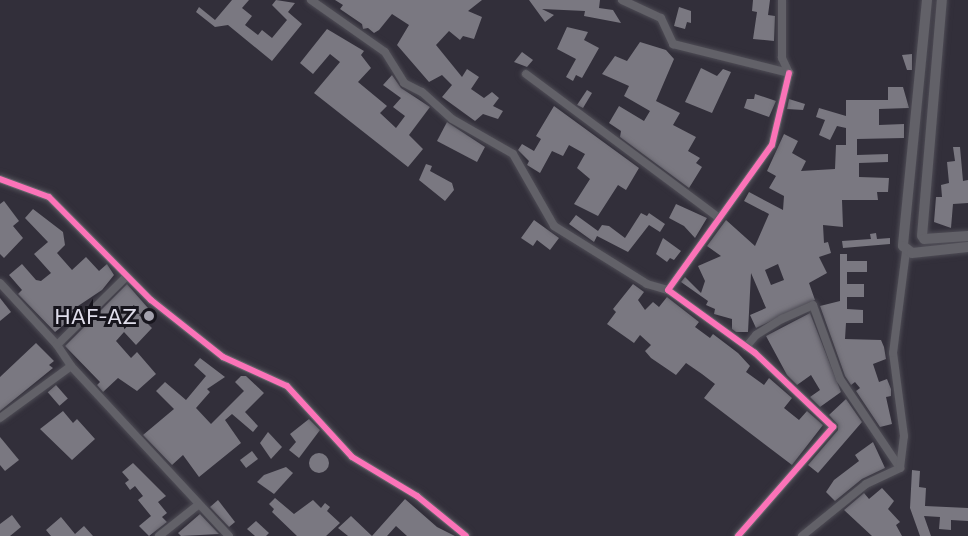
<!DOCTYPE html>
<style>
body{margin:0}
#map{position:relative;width:968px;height:536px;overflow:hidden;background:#322f3a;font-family:Commissioner,sans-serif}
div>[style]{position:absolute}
.building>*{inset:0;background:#7a7881;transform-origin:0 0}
.round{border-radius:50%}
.roads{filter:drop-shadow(0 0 2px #4e4c55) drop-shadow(0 0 2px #4e4c55)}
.street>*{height:8px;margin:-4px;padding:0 4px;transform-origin:4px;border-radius:4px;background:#626168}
.secondary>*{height:10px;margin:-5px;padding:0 5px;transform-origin:5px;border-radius:5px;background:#626168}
.cycleway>*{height:6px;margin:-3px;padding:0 3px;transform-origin:3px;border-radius:3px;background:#fb73b8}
.dots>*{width:16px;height:16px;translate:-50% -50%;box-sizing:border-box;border:3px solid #17151d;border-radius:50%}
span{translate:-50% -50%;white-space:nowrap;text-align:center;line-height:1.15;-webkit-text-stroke:6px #17151d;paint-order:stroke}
.poi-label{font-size:22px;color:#e0deeb}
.right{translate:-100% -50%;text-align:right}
</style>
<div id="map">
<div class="building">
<div style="clip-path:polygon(232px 0,249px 0,242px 8px,252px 16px,245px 25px,258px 35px,262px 30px,272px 38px,287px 20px,272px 5px,276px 0,295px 3px,288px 12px,302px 24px,272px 61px,228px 25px,215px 27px,196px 12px,199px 7px,215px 20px)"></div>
<div style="clip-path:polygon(335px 0,482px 0,468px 11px,482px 17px,474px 39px,463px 36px,460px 40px,449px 31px,436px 45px,462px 77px,467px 69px,479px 77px,471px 89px,484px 98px,492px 92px,499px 98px,493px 106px,503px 111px,498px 119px,483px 114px,475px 121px,442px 97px,452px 85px,442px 75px,429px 82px,397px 45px,409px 25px,392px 14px,379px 30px,374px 33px,368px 28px,363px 29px,362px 24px,340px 9px,343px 5px)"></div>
<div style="clip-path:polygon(529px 0,600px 0,599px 8px,613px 10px,621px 23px,584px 16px,585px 11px,542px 9px,554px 15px,545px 22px)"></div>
<div style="clip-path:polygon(753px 0,770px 0,768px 15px,775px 16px,774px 41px,753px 39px,757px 12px,752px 11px)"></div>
<div style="clip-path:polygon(679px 7px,691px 11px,691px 23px,687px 22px,685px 29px,674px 26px)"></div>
<div style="clip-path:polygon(567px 27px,588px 32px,584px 40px,599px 48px,582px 78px,576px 75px,573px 81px,566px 77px,576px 59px,557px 49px)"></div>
<div style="clip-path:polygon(327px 29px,364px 51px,361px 55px,371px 68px,358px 82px,387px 106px,380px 113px,396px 128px,405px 116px,393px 107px,401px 98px,383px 85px,392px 75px,401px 88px,430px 107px,409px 135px,423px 149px,408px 167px,314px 93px,340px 62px,330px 54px,313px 74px,300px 63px)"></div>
<div style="clip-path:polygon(640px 42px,666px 50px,674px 59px,656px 101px,680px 113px,673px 125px,696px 137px,688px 151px,700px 158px,696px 163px,702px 167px,689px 188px,620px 137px,621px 131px,609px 123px,619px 106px,644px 121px,650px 111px,624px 96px,629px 86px,602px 74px,615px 56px,627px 61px)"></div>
<div style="clip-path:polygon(522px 52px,533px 60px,527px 67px,514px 62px)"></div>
<div style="clip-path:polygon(912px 54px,912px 70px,907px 70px,902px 55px)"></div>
<div style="clip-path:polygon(701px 68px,717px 76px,723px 69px,731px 72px,712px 113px,685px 102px)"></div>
<div style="clip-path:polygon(evenodd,888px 87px,903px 87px,909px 108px,879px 109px,879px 125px,904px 124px,904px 138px,857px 139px,857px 155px,888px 154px,888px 162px,859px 163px,859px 177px,889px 178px,888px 192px,877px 192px,878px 200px,842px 200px,843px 227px,823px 225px,824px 243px,828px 242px,831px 253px,819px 257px,827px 273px,809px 283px,815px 300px,756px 328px,750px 315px,766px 308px,751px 273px,748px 332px,736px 332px,732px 329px,732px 319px,714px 314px,715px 309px,706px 305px,708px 301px,681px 282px,685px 277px,701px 293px,705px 281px,698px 266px,721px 256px,707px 246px,726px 220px,755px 246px,769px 214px,744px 201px,749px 192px,783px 210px,784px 196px,769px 188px,776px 176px,767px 171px,784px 134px,798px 141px,792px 153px,806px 161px,801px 171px,835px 169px,836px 145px,846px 145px,846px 128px,837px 126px,830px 140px,819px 135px,825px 120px,816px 117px,819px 108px,846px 116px,846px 100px,888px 100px,888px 87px,778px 264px,784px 280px,771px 285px,765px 270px,778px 264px)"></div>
<div style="clip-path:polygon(587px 90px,592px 93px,583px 108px,577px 105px)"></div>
<div style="clip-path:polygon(755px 94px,776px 101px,769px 117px,744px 108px,747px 99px,754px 99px)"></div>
<div style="clip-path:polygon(789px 99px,805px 104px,803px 110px,787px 109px)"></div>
<div style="clip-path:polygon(554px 106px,639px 168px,626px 190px,618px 185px,598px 216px,574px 204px,590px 179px,577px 168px,585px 154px,569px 145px,563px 156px,552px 151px,540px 173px,527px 165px,529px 161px,518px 150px,522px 144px,534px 151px,541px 139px,536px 136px)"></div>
<div style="clip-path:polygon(447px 122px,485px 147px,477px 162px,437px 141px)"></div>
<div style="clip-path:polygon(953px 147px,960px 147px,963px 181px,968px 180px,968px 203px,953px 204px,951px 228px,934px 222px,936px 197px,942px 197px,941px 185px,949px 183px,947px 162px,955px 161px)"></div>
<div style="clip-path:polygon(426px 164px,432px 166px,430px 171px,452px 183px,454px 190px,445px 201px,419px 180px)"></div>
<div style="clip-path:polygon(4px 201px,19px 221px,13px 226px,23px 238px,4px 258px,0 254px,0 204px)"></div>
<div style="clip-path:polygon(676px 204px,707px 218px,695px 238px,684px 226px,669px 218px)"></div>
<div style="clip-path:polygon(33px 209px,63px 232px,65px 245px,57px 253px,72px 270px,86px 257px,99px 271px,107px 264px,114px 275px,102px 290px,72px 310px,76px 315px,55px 332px,18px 294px,22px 290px,9px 275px,22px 264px,36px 280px,41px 281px,51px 273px,34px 254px,48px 242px,25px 218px)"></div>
<div style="clip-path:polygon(641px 213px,647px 216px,649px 213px,665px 224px,660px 232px,649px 225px,628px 252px,597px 236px,594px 242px,569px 224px,576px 215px,598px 231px,602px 225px,609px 226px,625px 238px)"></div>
<div style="clip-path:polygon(534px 220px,559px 238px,550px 250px,537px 240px,533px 246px,521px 238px)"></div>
<div style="clip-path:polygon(876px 233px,877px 239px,890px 238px,890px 244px,843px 248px,842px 241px,871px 239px,870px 234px)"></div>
<div style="clip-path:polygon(663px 238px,681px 251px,674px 260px,670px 258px,667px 262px,656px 254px)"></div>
<div style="clip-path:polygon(840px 254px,847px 254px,847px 261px,867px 261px,867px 272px,847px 272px,847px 284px,864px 284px,864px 297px,847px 297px,847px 309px,863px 310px,863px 323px,846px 323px,845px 339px,881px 340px,884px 347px,886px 359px,873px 364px,879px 382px,887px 379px,891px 389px,891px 396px,886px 397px,892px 424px,880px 427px,856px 391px,860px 388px,855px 382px,851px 385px,845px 376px,820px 306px,840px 301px)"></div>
<div style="clip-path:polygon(127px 284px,148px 308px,139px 315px,152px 328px,136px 345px,124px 332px,116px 341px,131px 358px,137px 352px,156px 374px,137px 391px,118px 378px,103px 392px,97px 385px,100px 382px,65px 346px)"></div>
<div style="clip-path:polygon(633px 284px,644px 292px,638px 300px,645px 310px,653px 302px,659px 307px,667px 297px,699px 322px,695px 327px,710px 338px,713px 334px,738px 353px,750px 366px,746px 372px,764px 385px,769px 378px,792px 398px,784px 408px,799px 420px,807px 411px,823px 425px,792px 465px,704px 398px,715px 384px,702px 374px,686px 363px,676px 375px,651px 358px,645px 351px,651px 345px,640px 335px,634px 343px,607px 324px,616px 312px,613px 309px)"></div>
<div style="clip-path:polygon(0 298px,11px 312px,0 321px)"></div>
<div style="clip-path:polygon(810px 313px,841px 392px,820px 407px,810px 397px,820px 390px,811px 375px,797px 385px,787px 375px,766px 336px)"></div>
<div style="clip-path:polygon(36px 343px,54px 361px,49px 365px,53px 368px,0 411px,0 377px)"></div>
<div style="clip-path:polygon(200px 358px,225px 377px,207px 389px,210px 392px,196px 408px,211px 424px,244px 391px,235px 382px,241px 376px,246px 376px,264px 393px,245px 412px,258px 426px,253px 432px,232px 414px,225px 420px,241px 443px,199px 477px,183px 455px,172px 465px,143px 435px,174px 409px,156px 391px,165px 382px,186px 400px,206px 376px,194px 365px)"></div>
<div style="left:56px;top:385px;width:18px;height:11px;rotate:49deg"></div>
<div style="clip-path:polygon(846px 399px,862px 422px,818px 473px,808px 465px,838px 430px,838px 425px,829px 415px)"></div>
<div style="clip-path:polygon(63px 411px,73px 423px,77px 419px,95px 439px,72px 460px,40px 429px)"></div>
<div style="clip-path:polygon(309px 419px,320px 430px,299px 458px,289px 450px,296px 442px,290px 434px)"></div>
<div style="clip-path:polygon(268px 432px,282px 447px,271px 459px,260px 443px)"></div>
<div style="clip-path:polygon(0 437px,19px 460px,5px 471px,0 465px)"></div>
<div style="clip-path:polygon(873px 442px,885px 468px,862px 479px,835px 501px,826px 492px,834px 480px,859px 461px,855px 455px)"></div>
<div style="left:252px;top:451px;width:10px;height:15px;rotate:53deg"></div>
<div class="round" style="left:309px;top:453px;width:20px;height:20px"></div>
<div style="clip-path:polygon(133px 463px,166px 496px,158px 502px,167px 513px,162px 517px,167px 522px,149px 536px,139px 526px,151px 516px,138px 500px,143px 496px,135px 486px,130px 490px,125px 483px,129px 480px,122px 472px)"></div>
<div style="clip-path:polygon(286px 467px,293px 473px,274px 494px,257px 482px,264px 475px)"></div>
<div style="clip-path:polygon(912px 470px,920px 471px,919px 487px,926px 488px,925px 506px,968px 508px,968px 521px,951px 520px,951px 530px,939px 529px,940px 517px,924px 516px,931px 536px,920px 536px,910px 508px)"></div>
<div style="clip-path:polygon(882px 488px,894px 501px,888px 509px,900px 522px,896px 525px,902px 536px,872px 536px,844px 510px,864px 493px,869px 499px)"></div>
<div style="clip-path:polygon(275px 498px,294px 514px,313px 500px,321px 508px,325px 503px,330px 507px,327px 511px,340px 523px,326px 536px,297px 536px,272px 512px,274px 509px,269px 504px)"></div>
<div style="clip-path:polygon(405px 499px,437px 527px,455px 536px,407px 536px,396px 526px,387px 536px,348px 536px,338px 528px,351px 516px,372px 536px)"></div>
<div style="clip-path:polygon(218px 500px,235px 522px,229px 527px,210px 507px)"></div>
<div style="clip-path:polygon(200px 514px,219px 534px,181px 536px,178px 533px)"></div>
<div style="clip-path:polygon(12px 515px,21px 527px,10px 536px,0 536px,0 524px)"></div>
<div style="clip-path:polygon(61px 517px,75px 534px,84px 526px,93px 536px,51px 536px,46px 530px)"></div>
<div style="clip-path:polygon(256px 521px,269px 533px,266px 536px,255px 536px,247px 529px)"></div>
</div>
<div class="roads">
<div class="street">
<div style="left:311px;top:0;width:90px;rotate:35.1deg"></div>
<div style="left:385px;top:52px;width:36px;rotate:58deg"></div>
<div style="left:404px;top:83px;width:20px;rotate:27deg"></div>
<div style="left:422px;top:92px;width:40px;rotate:42deg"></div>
<div style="left:452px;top:119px;width:70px;rotate:29.8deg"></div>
<div style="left:513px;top:154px;width:83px;rotate:60.3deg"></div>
<div style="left:554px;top:226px;width:110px;rotate:31.9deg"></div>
<div style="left:647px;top:284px;width:22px;rotate:16deg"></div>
<div style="left:622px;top:0;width:43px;rotate:24.8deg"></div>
<div style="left:661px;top:18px;width:29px;rotate:65deg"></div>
<div style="left:673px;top:44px;width:120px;rotate:14deg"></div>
<div style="left:789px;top:73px;width:17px;rotate:-115deg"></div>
<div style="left:782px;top:58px;width:58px;rotate:-90deg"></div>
<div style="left:526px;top:74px;width:239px;rotate:36.7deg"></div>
<div style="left:0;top:179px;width:52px;rotate:20.2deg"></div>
<div style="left:49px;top:197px;width:145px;rotate:45.3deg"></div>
<div style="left:151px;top:300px;width:92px;rotate:38.4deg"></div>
<div style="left:223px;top:357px;width:70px;rotate:24.4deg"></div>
<div style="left:287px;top:386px;width:96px;rotate:47.5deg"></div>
<div style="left:352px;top:457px;width:76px;rotate:31deg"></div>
<div style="left:417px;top:496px;width:63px;rotate:39.2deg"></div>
<div style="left:0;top:283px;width:84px;rotate:47.4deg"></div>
<div style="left:57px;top:345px;width:25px;rotate:56deg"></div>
<div style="left:71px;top:366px;width:232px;rotate:47.1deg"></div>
<div style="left:57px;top:345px;width:98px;rotate:-44.6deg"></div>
<div style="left:746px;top:347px;width:16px;rotate:-50deg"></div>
<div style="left:756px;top:335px;width:31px;rotate:-32deg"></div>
<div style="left:782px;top:319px;width:34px;rotate:-24deg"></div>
<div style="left:813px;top:305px;width:79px;rotate:70deg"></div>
<div style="left:840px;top:379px;width:107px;rotate:56deg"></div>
<div style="left:0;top:418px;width:88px;rotate:-36.2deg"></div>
<div style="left:159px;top:536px;width:50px;rotate:-38.5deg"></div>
<div style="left:738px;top:536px;width:145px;rotate:-48.9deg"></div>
<div style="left:833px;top:427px;width:108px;rotate:-136.5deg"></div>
<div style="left:755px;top:353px;width:107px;rotate:-144.1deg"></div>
<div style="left:668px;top:290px;width:178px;rotate:-54.4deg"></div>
<div style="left:772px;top:145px;width:74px;rotate:-76.7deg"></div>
<div style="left:802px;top:536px;width:82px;rotate:-39.1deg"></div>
<div style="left:866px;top:484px;width:38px;rotate:-25deg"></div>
<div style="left:900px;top:468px;width:32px;rotate:-83deg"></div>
<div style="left:904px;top:436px;width:84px;rotate:-97.5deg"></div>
<div style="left:893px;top:353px;width:103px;rotate:-82.7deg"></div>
</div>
<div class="secondary">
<div style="left:927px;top:0;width:247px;rotate:95.6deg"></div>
<div style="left:903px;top:246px;width:11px;rotate:38deg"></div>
<div style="left:912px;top:253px;width:56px;rotate:-6.1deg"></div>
<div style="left:922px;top:236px;width:237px;rotate:-85.2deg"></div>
<div style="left:924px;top:239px;width:44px;rotate:-3.9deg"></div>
</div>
</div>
<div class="cycleway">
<div style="left:0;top:179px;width:52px;rotate:20.2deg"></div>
<div style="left:49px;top:197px;width:145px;rotate:45.3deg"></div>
<div style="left:151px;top:300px;width:92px;rotate:38.4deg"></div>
<div style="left:223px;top:357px;width:70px;rotate:24.4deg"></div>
<div style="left:287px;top:386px;width:96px;rotate:47.5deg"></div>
<div style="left:352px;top:457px;width:76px;rotate:31deg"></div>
<div style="left:417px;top:496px;width:63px;rotate:39.2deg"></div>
<div style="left:738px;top:536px;width:145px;rotate:-48.9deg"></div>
<div style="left:833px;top:427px;width:108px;rotate:-136.5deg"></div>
<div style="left:755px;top:353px;width:107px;rotate:-144.1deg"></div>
<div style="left:668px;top:290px;width:178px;rotate:-54.4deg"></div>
<div style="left:772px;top:145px;width:74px;rotate:-76.7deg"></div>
</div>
<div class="dots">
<div style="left:149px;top:316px;background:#a3a1ad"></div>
</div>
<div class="poi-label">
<span class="right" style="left:137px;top:316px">HAF-AZ</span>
</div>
</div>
